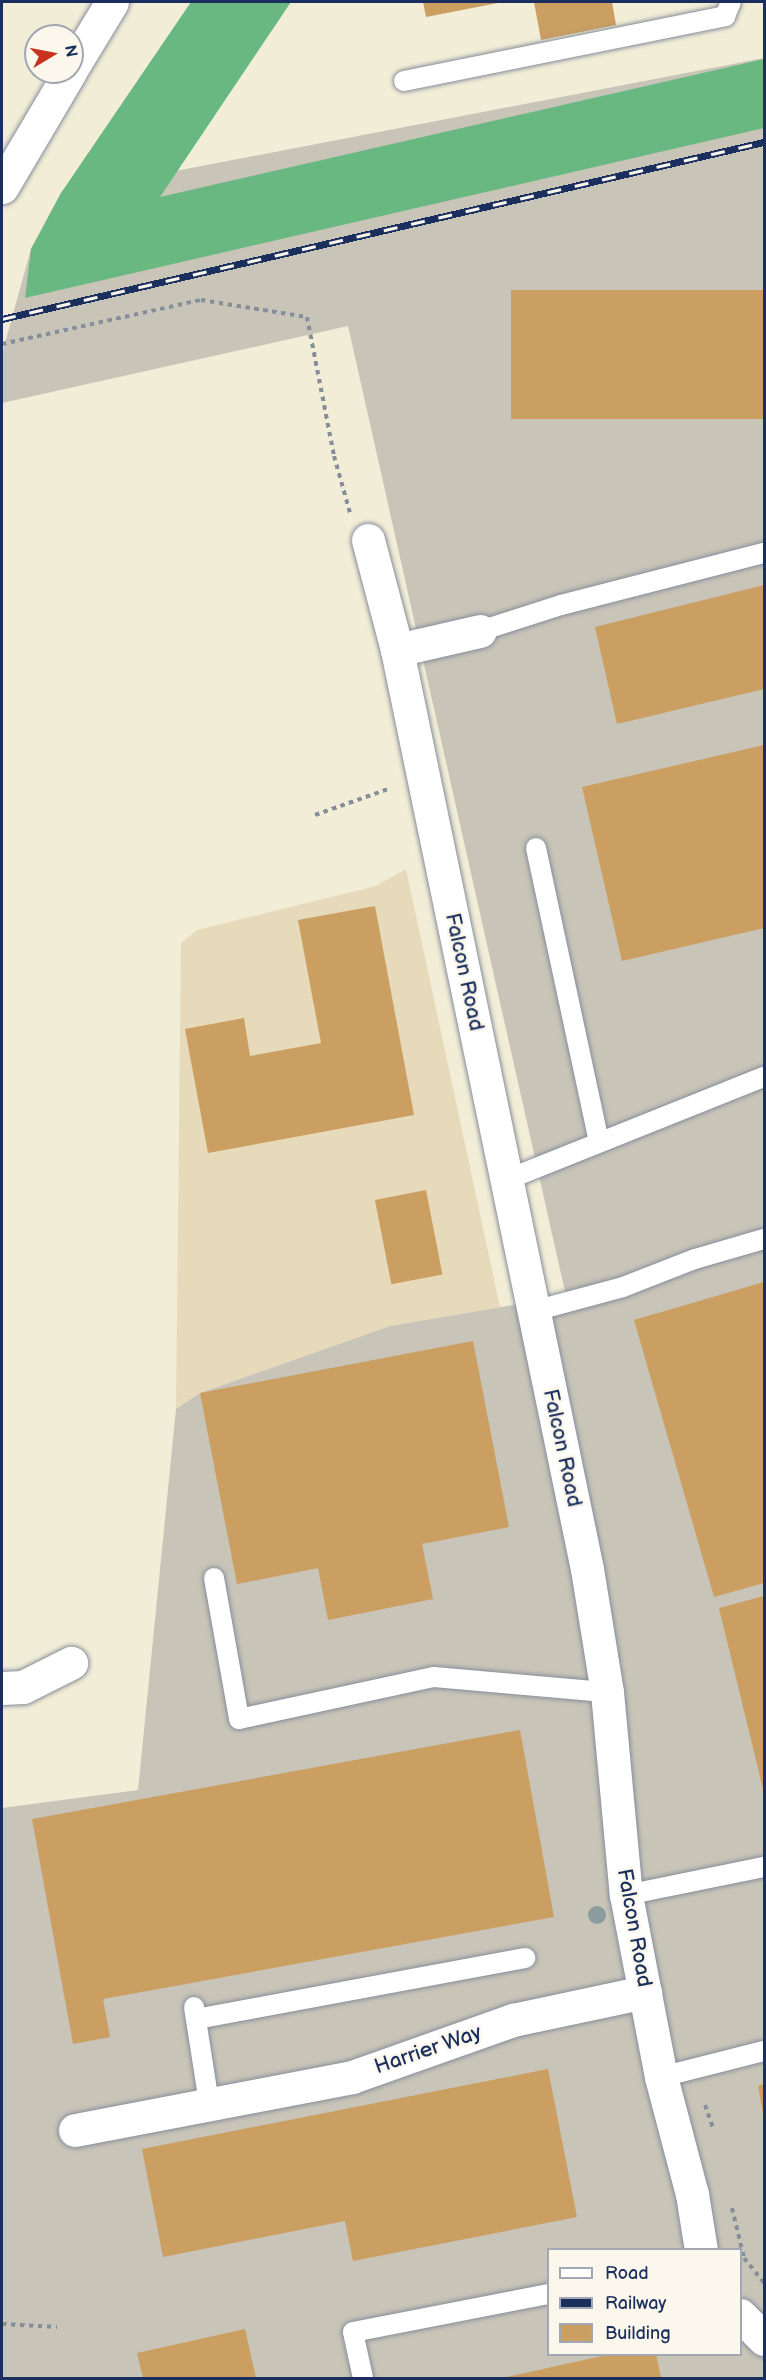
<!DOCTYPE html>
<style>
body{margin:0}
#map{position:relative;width:766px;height:2380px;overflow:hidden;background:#f2edd7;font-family:"Balsamiq Sans",sans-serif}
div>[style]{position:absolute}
.built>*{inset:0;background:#e6daba}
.industrial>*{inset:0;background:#c8c4b8}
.forest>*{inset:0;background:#6ab881}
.building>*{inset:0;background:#cb9e61;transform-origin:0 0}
.path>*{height:4px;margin-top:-2px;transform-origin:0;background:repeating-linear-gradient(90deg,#868e9a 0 4.5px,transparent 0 9px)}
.roads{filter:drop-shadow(0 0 2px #868e9a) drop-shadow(0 0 2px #868e9a)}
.service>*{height:20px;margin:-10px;padding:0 10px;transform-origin:10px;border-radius:10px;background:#fff}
.minor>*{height:33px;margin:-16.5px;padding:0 16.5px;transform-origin:16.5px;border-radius:16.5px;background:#fff}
.tertiary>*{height:33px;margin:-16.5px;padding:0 16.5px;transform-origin:16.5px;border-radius:16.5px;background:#fff}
.rail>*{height:7px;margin-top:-3.5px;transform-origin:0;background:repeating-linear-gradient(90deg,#fbf7ec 0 14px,#1b2f5e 0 28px);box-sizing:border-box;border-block:2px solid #1b2f5e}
.trees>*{width:18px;height:18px;margin:-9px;border-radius:50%;background:#8a9c9d}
span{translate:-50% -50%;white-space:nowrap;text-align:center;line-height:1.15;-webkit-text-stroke:5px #fbf7ec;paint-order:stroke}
.street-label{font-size:21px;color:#1b2f5e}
.frame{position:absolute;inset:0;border:3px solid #1b2f5e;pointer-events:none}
.legend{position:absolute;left:547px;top:2248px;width:195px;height:108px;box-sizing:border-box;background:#fbf7ec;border:2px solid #a1a7b3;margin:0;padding:8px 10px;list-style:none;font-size:18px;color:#1b2f5e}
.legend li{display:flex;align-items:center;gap:12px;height:30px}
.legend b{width:30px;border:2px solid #a1a7b3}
.north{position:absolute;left:24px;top:24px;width:60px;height:60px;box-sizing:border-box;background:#fbf7ec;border:2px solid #a1a7b3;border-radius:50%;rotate:80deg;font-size:16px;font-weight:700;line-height:24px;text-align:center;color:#1b2f5e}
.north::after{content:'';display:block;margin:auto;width:21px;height:27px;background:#c8321e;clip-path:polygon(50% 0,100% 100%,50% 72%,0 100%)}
</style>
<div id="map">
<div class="built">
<div style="clip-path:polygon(406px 869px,500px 1307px,390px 1326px,200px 1393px,176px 1409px,181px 943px,197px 930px,376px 886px)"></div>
</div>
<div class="industrial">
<div style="clip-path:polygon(evenodd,764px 58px,764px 2378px,2px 2378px,2px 1808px,138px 1790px,176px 1409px,200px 1393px,390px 1326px,566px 1296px,348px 326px,2px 403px,2px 354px,31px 249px,61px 193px,764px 58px,548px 2250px,740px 2250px,740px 2354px,548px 2354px,548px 2250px)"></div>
</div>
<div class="forest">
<div style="clip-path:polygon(191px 2px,291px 2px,160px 197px,764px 59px,764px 128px,25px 298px,31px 249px,61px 193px)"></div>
</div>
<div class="building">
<div style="clip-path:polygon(423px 2px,498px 2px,498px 3px,426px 17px)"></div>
<div style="clip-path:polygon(534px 2px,612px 2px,616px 25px,541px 40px)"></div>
<div style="left:764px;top:290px;width:129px;height:253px;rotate:90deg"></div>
<div style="clip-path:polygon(764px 585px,764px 689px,617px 724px,595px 627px)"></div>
<div style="clip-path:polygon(764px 745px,764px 928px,622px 961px,582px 787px)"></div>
<div style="clip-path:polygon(375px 906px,414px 1115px,208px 1153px,185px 1029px,244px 1018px,250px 1056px,321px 1043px,298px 920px)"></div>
<div style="left:426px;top:1190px;width:86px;height:52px;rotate:79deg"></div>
<div style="clip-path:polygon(764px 1282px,764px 1583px,714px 1597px,634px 1320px)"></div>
<div style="clip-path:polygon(473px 1341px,509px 1527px,422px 1544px,433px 1599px,328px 1620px,318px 1568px,237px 1584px,200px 1393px)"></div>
<div style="clip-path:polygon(764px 1596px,764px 1793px,719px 1608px)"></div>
<div style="clip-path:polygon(520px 1730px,554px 1917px,103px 1999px,110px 2037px,73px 2044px,32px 1819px)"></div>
<div style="clip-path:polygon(548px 2069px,577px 2217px,353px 2261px,345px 2221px,163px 2257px,142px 2149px)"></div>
<div style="clip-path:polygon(764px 2084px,764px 2113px,763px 2113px,758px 2086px)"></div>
<div style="clip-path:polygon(245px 2329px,256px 2378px,143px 2378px,137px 2353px)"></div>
<div style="clip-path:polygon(611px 2354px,656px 2354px,661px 2378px,502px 2378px)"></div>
</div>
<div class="path">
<div style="left:2px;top:344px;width:204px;rotate:-12.5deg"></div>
<div style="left:201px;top:300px;width:107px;rotate:9.1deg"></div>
<div style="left:307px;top:317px;width:142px;rotate:79deg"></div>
<div style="left:334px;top:456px;width:59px;rotate:74.3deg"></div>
<div style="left:315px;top:815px;width:81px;rotate:-19.6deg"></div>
<div style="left:705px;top:2105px;width:24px;rotate:71deg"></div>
<div style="left:732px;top:2208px;width:51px;rotate:76.5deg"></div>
<div style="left:744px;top:2258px;width:32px;rotate:51deg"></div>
<div style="left:2px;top:2324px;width:55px;rotate:3.1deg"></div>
</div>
<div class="roads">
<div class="service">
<div style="left:404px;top:81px;width:328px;rotate:-11.4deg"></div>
<div style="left:725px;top:16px;width:15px;rotate:-67deg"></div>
<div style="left:480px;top:631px;width:85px;rotate:-17.8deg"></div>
<div style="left:561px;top:605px;width:210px;rotate:-14.4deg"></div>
<div style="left:536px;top:848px;width:300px;rotate:77.9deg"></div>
<div style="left:506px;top:1180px;width:278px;rotate:-21.8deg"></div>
<div style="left:534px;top:1311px;width:92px;rotate:-15.1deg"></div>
<div style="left:623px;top:1287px;width:77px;rotate:-21.3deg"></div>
<div style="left:695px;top:1259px;width:72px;rotate:-16.2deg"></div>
<div style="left:214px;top:1578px;width:143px;rotate:79.9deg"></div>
<div style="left:239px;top:1719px;width:199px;rotate:-12.2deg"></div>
<div style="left:434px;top:1677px;width:174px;rotate:5deg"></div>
<div style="left:626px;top:1895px;width:141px;rotate:-11.5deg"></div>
<div style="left:194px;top:2007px;width:97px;rotate:81.1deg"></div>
<div style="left:196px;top:2019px;width:335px;rotate:-10.5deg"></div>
<div style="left:661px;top:2077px;width:106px;rotate:-14.2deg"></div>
<div style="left:363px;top:2378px;width:47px;rotate:-102.3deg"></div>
<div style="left:353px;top:2332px;width:199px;rotate:-11deg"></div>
</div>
<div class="minor">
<div style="left:368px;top:540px;width:114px;rotate:75.2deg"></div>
<div style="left:397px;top:650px;width:938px;rotate:78.32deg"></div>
<div style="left:587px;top:1569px;width:125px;rotate:80.8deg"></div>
<div style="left:607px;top:1692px;width:204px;rotate:84.7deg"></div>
<div style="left:626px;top:1895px;width:185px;rotate:79.1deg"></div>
<div style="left:661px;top:2077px;width:121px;rotate:75.2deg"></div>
<div style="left:692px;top:2194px;width:57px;rotate:80.9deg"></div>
<div style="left:397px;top:650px;width:85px;rotate:-12.9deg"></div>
<div style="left:2px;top:1688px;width:21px;rotate:-3deg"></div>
<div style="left:23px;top:1687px;width:54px;rotate:-26.6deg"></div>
<div style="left:75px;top:2130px;width:282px;rotate:-10.8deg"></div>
<div style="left:352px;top:2077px;width:171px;rotate:-19.5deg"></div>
<div style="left:513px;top:2020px;width:135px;rotate:-12deg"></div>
<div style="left:740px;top:2315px;width:34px;rotate:45deg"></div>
</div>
<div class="tertiary">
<div style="left:72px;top:68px;width:77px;rotate:-58.8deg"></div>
<div style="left:2px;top:187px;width:134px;rotate:-59.4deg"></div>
</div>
</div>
<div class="rail">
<div style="left:2px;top:319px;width:782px;rotate:-13.08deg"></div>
</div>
<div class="trees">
<div style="left:597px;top:1915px"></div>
</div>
<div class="street-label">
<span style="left:464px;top:972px;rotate:78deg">Falcon Road</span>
<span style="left:562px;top:1448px;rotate:78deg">Falcon Road</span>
<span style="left:634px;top:1928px;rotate:80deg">Falcon Road</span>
<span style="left:428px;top:2050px;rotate:-19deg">Harrier Way</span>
</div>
<div class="frame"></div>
<ul class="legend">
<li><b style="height:8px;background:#fff"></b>Road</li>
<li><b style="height:8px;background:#1b2f5e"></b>Railway</li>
<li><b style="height:16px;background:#cb9e61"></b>Building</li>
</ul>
<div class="north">N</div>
</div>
